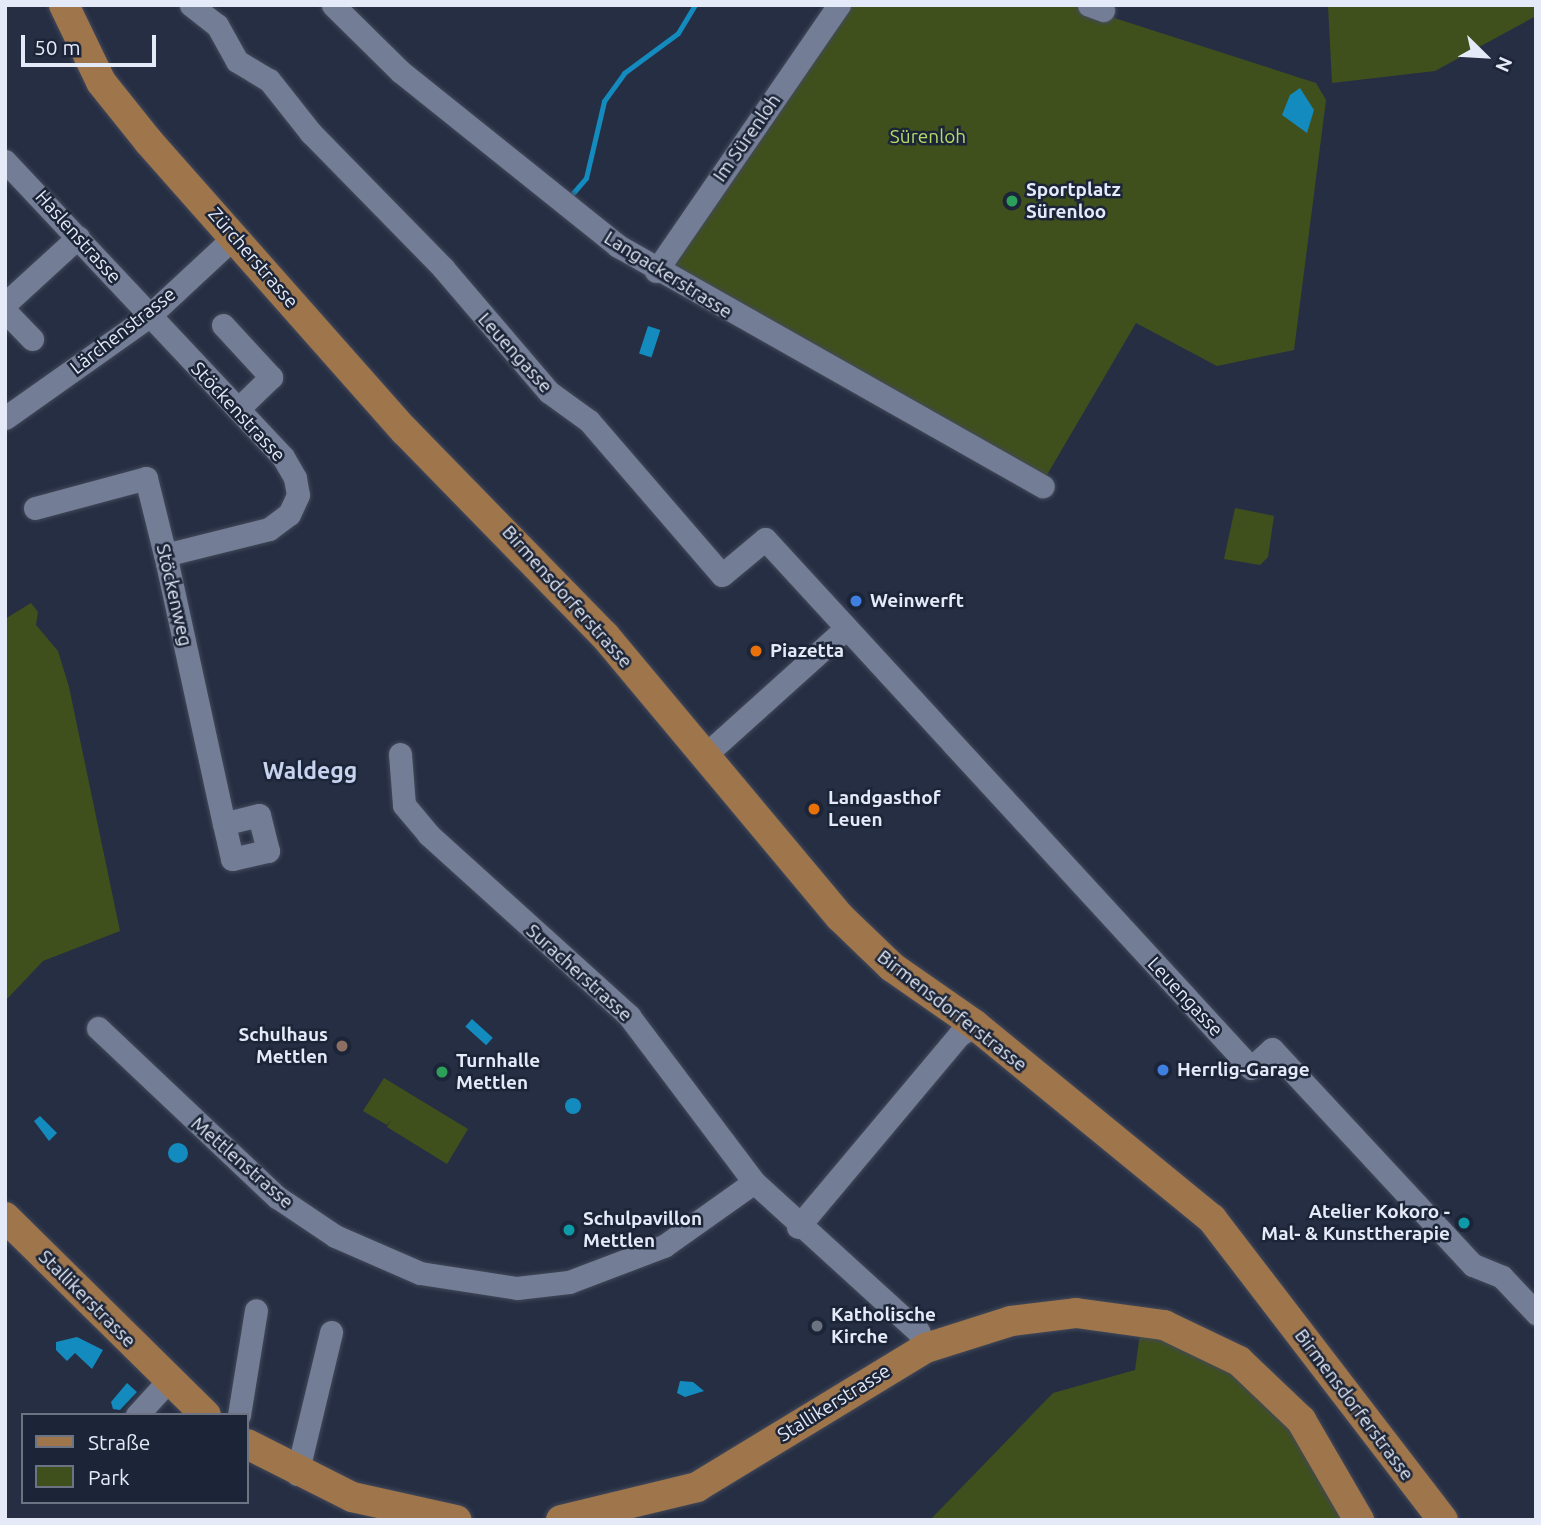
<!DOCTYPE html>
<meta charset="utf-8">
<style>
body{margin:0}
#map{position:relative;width:1541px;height:1525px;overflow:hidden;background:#262e43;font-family:Ubuntu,sans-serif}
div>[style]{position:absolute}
.green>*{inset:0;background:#40501c}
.water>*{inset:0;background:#138bbe;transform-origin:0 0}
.round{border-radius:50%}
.stream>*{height:5px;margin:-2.5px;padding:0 2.5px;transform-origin:2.5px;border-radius:2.5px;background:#138bbe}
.roads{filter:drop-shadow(0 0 2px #42495a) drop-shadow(0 0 2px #42495a)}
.minor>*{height:23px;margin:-11.5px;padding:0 11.5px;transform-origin:11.5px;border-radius:11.5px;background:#737d95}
.major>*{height:30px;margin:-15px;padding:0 15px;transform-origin:15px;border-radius:15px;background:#9f754b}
.dots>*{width:19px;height:19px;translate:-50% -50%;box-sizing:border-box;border:4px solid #1c2538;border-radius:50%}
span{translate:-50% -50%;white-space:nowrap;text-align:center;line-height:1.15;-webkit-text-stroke:5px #1c2538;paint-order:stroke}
.park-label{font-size:19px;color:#b6dc67}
.street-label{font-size:19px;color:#e4eaf7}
.poi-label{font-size:19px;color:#e4eaf7;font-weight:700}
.left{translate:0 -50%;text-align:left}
.right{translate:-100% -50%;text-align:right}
.quarter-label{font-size:23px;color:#c8d4ef;font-weight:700}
.frame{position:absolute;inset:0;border:7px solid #e4eaf7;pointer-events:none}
.legend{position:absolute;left:21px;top:1413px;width:228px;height:91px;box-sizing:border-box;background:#1c2538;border:2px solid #6c7484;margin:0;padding:9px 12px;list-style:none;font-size:21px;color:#e4eaf7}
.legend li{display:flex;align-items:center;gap:14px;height:35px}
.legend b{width:35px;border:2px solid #6c7484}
.north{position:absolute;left:1450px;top:21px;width:70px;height:70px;-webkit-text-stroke:5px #1c2538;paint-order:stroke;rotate:114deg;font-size:19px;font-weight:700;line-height:28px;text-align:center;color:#e4eaf7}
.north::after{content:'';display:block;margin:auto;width:24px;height:32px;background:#e4eaf7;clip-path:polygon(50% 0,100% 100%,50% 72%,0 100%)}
.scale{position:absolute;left:21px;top:35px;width:135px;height:32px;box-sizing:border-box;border:4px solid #e4eaf7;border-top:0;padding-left:9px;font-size:21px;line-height:24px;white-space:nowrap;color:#e4eaf7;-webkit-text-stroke:5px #1c2538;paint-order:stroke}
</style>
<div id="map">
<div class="green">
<div style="clip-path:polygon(845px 5px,1074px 5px,1316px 83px,1326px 100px,1294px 350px,1217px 366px,1136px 323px,1044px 480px,673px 268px,674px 259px)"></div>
<div style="clip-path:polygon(1328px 5px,1536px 5px,1536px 16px,1435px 71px,1332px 83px)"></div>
<div style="clip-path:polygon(1235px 508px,1274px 516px,1268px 557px,1260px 565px,1224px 559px)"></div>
<div style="clip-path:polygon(31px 603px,38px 612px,36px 625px,58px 651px,69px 687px,120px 931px,43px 961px,5px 1001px,5px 619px)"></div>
<div style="clip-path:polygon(384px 1078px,468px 1129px,447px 1164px,387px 1127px,391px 1120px,387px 1125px,363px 1111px)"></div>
<div style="clip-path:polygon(1142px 1319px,1239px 1361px,1359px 1520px,930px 1520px,1053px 1393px,1135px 1370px)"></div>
</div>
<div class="water">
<div style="clip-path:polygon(1300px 88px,1314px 110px,1307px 133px,1282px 115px,1290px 95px)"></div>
<div style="left:648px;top:326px;width:13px;height:29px;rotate:18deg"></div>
<div style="left:472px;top:1019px;width:28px;height:10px;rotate:42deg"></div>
<div class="round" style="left:565px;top:1098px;width:16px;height:16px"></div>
<div style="clip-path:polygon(40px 1116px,57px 1133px,49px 1141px,34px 1121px)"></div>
<div class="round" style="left:168px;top:1143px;width:20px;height:20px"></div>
<div style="clip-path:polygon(77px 1337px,103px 1350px,92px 1369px,75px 1353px,67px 1361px,56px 1350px,56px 1342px)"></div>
<div style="clip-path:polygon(680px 1381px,693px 1382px,704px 1391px,685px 1397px,677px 1393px)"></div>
<div style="clip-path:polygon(127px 1383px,137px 1392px,120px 1410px,113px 1409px,111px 1402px)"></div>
</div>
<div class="stream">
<div style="left:573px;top:193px;width:20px;rotate:-49deg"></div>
<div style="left:586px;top:178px;width:79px;rotate:-76.8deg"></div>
<div style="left:604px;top:101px;width:34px;rotate:-54deg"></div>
<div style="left:624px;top:73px;width:67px;rotate:-36.5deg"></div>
<div style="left:678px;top:33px;width:33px;rotate:-59deg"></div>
</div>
<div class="roads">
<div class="minor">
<div style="left:191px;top:5px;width:33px;rotate:38deg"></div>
<div style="left:217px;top:25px;width:41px;rotate:60.9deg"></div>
<div style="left:237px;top:61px;width:37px;rotate:31deg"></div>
<div style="left:269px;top:80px;width:68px;rotate:51.6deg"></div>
<div style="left:311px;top:133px;width:189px;rotate:45.6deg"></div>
<div style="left:443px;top:268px;width:163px;rotate:49.5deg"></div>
<div style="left:549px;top:392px;width:49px;rotate:35.9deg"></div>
<div style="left:589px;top:421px;width:203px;rotate:49.2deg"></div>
<div style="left:722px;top:575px;width:56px;rotate:-39.9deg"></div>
<div style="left:765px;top:539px;width:718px;rotate:47.43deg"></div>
<div style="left:1251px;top:1068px;width:28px;rotate:-42deg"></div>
<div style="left:1272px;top:1049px;width:295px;rotate:47.1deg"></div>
<div style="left:1473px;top:1265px;width:31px;rotate:22deg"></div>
<div style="left:1502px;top:1277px;width:50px;rotate:46.6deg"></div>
<div style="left:333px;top:5px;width:95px;rotate:44.6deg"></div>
<div style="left:401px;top:72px;width:278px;rotate:38.7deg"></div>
<div style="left:618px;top:246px;width:488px;rotate:29.5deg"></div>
<div style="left:1089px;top:5px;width:15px;rotate:20deg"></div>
<div style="left:5px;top:161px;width:406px;rotate:46.8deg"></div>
<div style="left:283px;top:457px;width:24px;rotate:60deg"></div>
<div style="left:295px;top:478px;width:17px;rotate:80deg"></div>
<div style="left:298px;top:495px;width:21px;rotate:115deg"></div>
<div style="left:289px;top:514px;width:25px;rotate:143deg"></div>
<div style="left:269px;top:529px;width:107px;rotate:166deg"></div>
<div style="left:656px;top:271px;width:323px;rotate:-55.5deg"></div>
<div style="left:5px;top:304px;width:99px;rotate:-42.5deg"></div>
<div style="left:5px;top:311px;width:39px;rotate:46deg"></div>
<div style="left:223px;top:325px;width:71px;rotate:47.3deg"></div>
<div style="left:271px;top:377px;width:46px;rotate:135.9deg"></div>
<div style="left:5px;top:418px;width:176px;rotate:-35.3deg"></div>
<div style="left:149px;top:316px;width:117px;rotate:-42.9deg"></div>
<div style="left:35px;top:508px;width:115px;rotate:-15.1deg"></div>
<div style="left:146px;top:478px;width:88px;rotate:76.1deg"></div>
<div style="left:167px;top:563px;width:267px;rotate:77.7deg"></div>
<div style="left:224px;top:824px;width:36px;rotate:77deg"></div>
<div style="left:232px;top:859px;width:37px;rotate:-13deg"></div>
<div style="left:268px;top:851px;width:37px;rotate:-104deg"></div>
<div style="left:259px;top:815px;width:36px;rotate:166deg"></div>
<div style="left:400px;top:754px;width:51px;rotate:85.5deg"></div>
<div style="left:404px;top:805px;width:39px;rotate:50deg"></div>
<div style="left:429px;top:835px;width:270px;rotate:42.1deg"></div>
<div style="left:629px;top:1016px;width:208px;rotate:53deg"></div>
<div style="left:754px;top:1182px;width:222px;rotate:42.3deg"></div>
<div style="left:918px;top:1331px;width:19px;rotate:65deg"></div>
<div style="left:704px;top:756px;width:191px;rotate:-42deg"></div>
<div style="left:98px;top:1028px;width:246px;rotate:43.4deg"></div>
<div style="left:277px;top:1197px;width:70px;rotate:33.9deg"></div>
<div style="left:335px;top:1236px;width:93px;rotate:23.5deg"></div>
<div style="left:420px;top:1273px;width:98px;rotate:8.8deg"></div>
<div style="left:517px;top:1288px;width:52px;rotate:-6.6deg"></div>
<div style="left:569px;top:1282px;width:102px;rotate:-20.8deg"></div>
<div style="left:664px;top:1246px;width:110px;rotate:-35.4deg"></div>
<div style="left:798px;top:1227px;width:251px;rotate:-50deg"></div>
<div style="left:959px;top:1035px;width:19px;rotate:-32deg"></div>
<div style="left:137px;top:1415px;width:46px;rotate:-47.6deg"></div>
<div style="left:239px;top:1415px;width:106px;rotate:-80.8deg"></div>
<div style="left:297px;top:1474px;width:146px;rotate:-76.5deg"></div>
</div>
<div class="major">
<div style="left:64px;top:5px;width:85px;rotate:64.3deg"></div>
<div style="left:101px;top:82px;width:77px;rotate:51.3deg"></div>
<div style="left:149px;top:142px;width:386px;rotate:48.5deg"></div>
<div style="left:405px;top:431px;width:286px;rotate:45.7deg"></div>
<div style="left:605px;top:636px;width:366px;rotate:50.1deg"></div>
<div style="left:840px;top:917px;width:72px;rotate:43.9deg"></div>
<div style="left:892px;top:967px;width:101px;rotate:34.9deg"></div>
<div style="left:975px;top:1025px;width:306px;rotate:39.3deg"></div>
<div style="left:1212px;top:1219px;width:379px;rotate:52.5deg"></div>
<div style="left:5px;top:1217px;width:282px;rotate:44.6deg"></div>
<div style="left:247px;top:1444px;width:118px;rotate:26.8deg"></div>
<div style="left:352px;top:1497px;width:107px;rotate:12.5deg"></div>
<div style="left:561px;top:1520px;width:140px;rotate:-13.6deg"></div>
<div style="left:697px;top:1487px;width:268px;rotate:-31.3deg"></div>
<div style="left:926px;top:1348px;width:89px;rotate:-17.6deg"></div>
<div style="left:1011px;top:1321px;width:65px;rotate:-7deg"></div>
<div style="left:1076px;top:1313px;width:89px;rotate:7.8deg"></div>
<div style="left:1164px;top:1325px;width:83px;rotate:25.6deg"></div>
<div style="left:1239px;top:1361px;width:86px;rotate:43.6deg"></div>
<div style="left:1301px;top:1420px;width:116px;rotate:59.9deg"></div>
</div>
</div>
<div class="dots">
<div style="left:1012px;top:201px;background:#2e9e5b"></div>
<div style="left:856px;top:601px;background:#3f7fe0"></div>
<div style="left:756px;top:651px;background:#e8710a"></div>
<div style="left:814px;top:809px;background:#e8710a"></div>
<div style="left:342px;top:1046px;background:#8d6e63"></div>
<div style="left:1163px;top:1070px;background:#3f7fe0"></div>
<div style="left:442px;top:1072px;background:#2e9e5b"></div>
<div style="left:1464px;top:1223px;background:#0f9aa8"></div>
<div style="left:569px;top:1230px;background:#0f9aa8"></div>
<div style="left:817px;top:1326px;background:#6b7280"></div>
</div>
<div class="park-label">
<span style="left:928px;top:137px">Sürenloh</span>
</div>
<div class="street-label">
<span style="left:747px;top:138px;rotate:-55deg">Im Sürenloh</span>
<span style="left:78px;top:237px;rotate:48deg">Haslenstrasse</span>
<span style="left:253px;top:258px;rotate:49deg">Zürcherstrasse</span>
<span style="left:668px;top:275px;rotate:32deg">Langackerstrasse</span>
<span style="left:123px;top:331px;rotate:-38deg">Lärchenstrasse</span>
<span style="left:515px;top:353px;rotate:48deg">Leuengasse</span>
<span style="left:238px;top:412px;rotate:47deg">Stöckenstrasse</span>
<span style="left:174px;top:595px;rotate:77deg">Stöckenweg</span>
<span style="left:567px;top:597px;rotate:48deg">Birmensdorferstrasse</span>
<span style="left:579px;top:973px;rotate:42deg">Suracherstrasse</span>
<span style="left:1185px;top:997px;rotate:47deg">Leuengasse</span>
<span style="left:952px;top:1011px;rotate:38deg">Birmensdorferstrasse</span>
<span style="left:242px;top:1163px;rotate:41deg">Mettlenstrasse</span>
<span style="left:87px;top:1299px;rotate:45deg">Stallikerstrasse</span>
<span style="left:834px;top:1403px;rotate:-32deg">Stallikerstrasse</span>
<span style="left:1354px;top:1405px;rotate:53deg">Birmensdorferstrasse</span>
</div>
<div class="poi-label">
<span class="left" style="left:1026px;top:201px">Sportplatz<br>Sürenloo</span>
<span class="left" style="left:870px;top:601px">Weinwerft</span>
<span class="left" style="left:770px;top:651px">Piazetta</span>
<span class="left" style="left:828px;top:809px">Landgasthof<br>Leuen</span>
<span class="right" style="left:328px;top:1046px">Schulhaus<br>Mettlen</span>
<span class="left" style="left:456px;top:1072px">Turnhalle<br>Mettlen</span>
<span class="left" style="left:1177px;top:1070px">Herrlig-Garage</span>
<span class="right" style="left:1450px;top:1223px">Atelier Kokoro -<br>Mal- &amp; Kunsttherapie</span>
<span class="left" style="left:583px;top:1230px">Schulpavillon<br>Mettlen</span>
<span class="left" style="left:831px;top:1326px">Katholische<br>Kirche</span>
</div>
<div class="quarter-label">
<span style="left:310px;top:771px">Waldegg</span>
</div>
<div class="frame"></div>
<ul class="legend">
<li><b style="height:9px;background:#9f754b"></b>Straße</li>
<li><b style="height:19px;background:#40501c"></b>Park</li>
</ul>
<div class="north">N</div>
<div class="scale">50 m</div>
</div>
